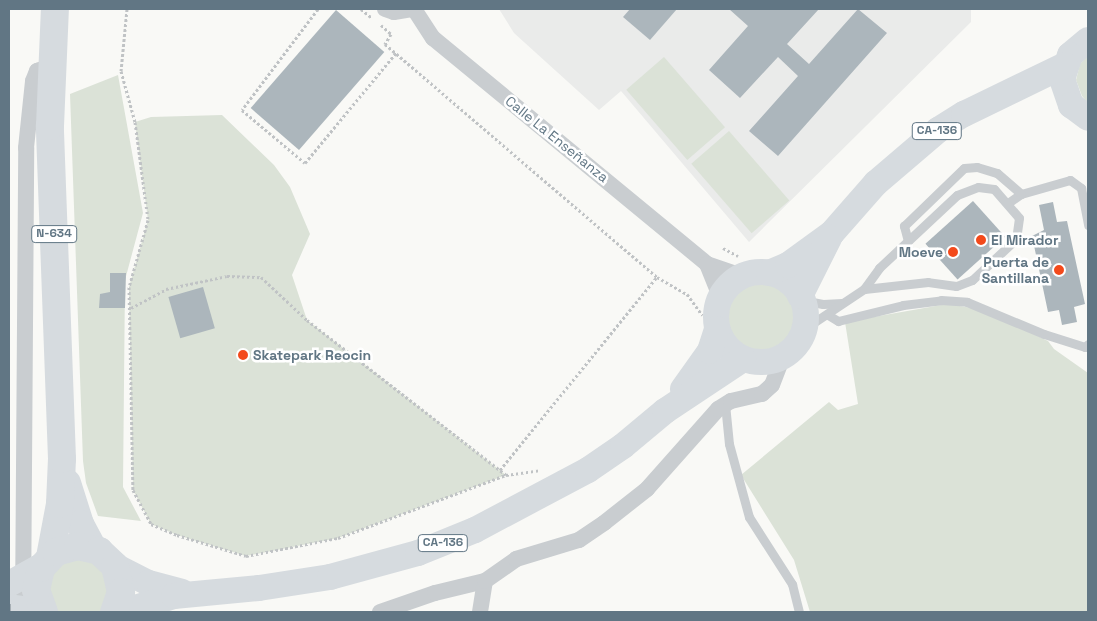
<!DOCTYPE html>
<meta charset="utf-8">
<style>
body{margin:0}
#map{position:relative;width:1097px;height:621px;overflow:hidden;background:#f9f9f6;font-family:"Space Grotesk",sans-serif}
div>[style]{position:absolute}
.built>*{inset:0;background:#eaebea}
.green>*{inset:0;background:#dbe2d7;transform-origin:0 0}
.round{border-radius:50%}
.building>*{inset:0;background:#acb6bc;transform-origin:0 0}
.path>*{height:3px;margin-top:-1.5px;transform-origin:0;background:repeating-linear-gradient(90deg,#c0c3c5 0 2.5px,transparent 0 5px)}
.lane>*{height:9px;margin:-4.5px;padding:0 4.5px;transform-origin:4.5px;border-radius:4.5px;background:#c9cdd0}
.street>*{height:16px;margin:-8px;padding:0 8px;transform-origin:8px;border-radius:8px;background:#c9cdd0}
.primary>*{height:26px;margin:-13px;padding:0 13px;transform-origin:13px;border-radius:13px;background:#d6dbdf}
.primary>.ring{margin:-13px;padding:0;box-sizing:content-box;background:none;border:26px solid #d6dbdf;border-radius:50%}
.highway>*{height:28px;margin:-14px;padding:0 14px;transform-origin:14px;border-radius:14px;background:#d6dbdf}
.rail>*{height:4px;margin-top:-2px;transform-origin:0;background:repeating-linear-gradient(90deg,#a6aeb4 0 8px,transparent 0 12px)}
.dots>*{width:14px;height:14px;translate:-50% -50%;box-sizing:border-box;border:2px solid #fff;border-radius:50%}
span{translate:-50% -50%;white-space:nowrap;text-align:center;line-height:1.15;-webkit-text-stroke:5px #fff;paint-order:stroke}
.shield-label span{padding:1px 4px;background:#fff;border:1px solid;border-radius:4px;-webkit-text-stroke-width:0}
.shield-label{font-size:12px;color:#617684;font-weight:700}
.street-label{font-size:14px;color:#617684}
.poi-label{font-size:14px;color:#617684;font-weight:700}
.left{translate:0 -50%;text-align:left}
.right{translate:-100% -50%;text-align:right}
.frame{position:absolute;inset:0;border:10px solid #617684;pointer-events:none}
</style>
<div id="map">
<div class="built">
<div style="clip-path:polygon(499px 9px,971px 9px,971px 22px,749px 242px,621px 91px,599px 110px,514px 33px)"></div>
</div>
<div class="green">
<div style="clip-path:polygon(1088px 55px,1088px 103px,1082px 96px,1076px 80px,1080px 64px)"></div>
<div style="left:664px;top:57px;width:93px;height:50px;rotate:49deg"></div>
<div style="clip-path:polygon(118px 75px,143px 213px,125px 280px,123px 487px,141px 521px,98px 516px,86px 483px,83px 461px,70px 94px)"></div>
<div style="clip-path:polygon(222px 115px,274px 165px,290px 187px,310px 234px,292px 275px,307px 320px,506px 475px,338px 538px,246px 556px,177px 535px,151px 524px,133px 490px,129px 287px,148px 220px,135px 122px,151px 117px)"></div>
<div style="left:729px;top:131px;width:92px;height:50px;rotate:49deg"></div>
<div class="round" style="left:725px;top:282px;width:70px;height:70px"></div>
<div style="clip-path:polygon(947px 304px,985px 310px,1048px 341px,1054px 349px,1088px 373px,1088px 612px,810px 612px,794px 560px,741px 475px,829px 402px,838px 410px,858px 404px,845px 322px)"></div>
<div style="clip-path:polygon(65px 557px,96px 559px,112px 587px,101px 612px,55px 612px,45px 581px)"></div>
</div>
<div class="building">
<div style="clip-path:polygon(630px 9px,677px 9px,650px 40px,623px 17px)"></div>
<div style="clip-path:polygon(729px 9px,819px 9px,787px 44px,809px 64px,858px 9px,887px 33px,778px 156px,749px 131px,798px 76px,778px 57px,740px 98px,709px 70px,748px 26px)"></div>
<div style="left:336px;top:10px;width:64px;height:130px;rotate:41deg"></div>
<div style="left:973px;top:201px;width:48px;height:64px;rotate:48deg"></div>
<div style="clip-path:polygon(1053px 202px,1057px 222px,1067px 221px,1085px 304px,1074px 307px,1077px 322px,1062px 325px,1059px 310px,1048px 312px,1032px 236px,1044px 230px,1039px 205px)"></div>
<div style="clip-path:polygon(110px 273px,126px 273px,125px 308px,99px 308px,100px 294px,110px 292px)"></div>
<div style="left:203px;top:287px;width:43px;height:36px;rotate:74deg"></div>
</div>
<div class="path">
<div style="left:127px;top:9px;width:62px;rotate:95.5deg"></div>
<div style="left:121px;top:71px;width:53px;rotate:74.6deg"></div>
<div style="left:135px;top:122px;width:99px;rotate:82.4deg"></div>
<div style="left:148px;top:220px;width:70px;rotate:105.8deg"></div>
<div style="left:129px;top:287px;width:203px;rotate:88.9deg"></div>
<div style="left:133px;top:490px;width:38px;rotate:62deg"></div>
<div style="left:151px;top:524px;width:28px;rotate:23deg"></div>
<div style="left:177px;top:535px;width:72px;rotate:16.9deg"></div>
<div style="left:246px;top:556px;width:94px;rotate:-11.1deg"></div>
<div style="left:338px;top:538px;width:179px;rotate:-20.6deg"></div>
<div style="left:506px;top:475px;width:35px;rotate:-8deg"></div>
<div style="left:318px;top:9px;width:126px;rotate:127deg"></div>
<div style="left:242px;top:110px;width:82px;rotate:40.1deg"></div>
<div style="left:305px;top:163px;width:143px;rotate:-50.4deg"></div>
<div style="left:361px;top:9px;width:14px;rotate:39deg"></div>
<div style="left:381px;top:25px;width:13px;rotate:42deg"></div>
<div style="left:391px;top:34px;width:12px;rotate:121deg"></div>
<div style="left:385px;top:44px;width:358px;rotate:40.6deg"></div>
<div style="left:657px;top:277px;width:34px;rotate:30deg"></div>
<div style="left:687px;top:294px;width:26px;rotate:54deg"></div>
<div style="left:723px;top:248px;width:17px;rotate:28deg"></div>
<div style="left:131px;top:308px;width:40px;rotate:-28deg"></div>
<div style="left:166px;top:289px;width:62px;rotate:-12deg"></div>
<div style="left:227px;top:276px;width:34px;rotate:2deg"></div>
<div style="left:261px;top:277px;width:63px;rotate:43.1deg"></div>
<div style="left:307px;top:320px;width:252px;rotate:37.9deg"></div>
<div style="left:500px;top:470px;width:249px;rotate:-50.9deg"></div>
</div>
<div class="lane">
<div style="left:1008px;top:203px;width:16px;rotate:-35deg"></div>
<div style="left:1021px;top:194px;width:51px;rotate:-15.9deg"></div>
<div style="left:1070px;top:180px;width:14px;rotate:36deg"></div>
<div style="left:1081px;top:188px;width:38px;rotate:79deg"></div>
<div style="left:908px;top:241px;width:16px;rotate:-105deg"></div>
<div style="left:904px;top:226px;width:83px;rotate:-44deg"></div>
<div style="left:964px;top:168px;width:13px;rotate:-4deg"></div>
<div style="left:977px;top:167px;width:21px;rotate:17deg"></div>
<div style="left:997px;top:173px;width:32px;rotate:41deg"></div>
<div style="left:802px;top:300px;width:21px;rotate:11deg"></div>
<div style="left:823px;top:304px;width:19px;rotate:-3deg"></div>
<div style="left:828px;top:315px;width:12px;rotate:31deg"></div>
<div style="left:838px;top:321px;width:67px;rotate:-13.8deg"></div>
<div style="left:903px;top:305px;width:38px;rotate:-7deg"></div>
<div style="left:941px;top:300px;width:26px;rotate:4deg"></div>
<div style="left:967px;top:302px;width:83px;rotate:22.6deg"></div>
<div style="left:1044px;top:334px;width:43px;rotate:17.6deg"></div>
<div style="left:1085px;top:347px;width:4px;rotate:-45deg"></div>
<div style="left:804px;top:329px;width:72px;rotate:-33.7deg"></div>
<div style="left:864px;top:289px;width:26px;rotate:-54deg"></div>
<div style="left:879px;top:268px;width:107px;rotate:-43.1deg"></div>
<div style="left:957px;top:195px;width:22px;rotate:-21deg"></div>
<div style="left:978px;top:187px;width:16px;rotate:7deg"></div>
<div style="left:994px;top:189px;width:38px;rotate:49deg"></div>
<div style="left:1019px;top:218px;width:21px;rotate:98deg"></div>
<div style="left:1016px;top:239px;width:60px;rotate:137deg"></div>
<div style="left:972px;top:280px;width:17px;rotate:159deg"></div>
<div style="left:956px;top:286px;width:28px;rotate:-172deg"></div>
<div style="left:928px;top:282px;width:64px;rotate:173.8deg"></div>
<div style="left:725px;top:404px;width:40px;rotate:84.3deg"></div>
<div style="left:729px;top:444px;width:76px;rotate:74.7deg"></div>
<div style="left:749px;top:517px;width:80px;rotate:57.3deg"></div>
<div style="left:792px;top:584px;width:29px;rotate:76deg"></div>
</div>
<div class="street">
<div style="left:385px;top:9px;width:9px;rotate:18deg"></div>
<div style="left:394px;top:12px;width:18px;rotate:-9deg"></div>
<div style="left:414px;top:9px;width:35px;rotate:57deg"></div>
<div style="left:433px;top:38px;width:355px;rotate:39.5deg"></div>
<div style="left:707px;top:264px;width:37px;rotate:19deg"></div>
<div style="left:707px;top:264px;width:35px;rotate:68deg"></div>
<div style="left:23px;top:612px;width:464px;rotate:-89.6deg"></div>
<div style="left:26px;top:148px;width:67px;rotate:-84deg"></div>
<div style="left:33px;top:81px;width:11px;rotate:-68deg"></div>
<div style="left:37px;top:71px;width:15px;rotate:-20deg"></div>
<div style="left:380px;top:612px;width:58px;rotate:-19.1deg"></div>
<div style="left:435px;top:593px;width:51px;rotate:-13.5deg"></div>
<div style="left:480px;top:612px;width:31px;rotate:-81deg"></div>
<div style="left:485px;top:581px;width:38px;rotate:-35deg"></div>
<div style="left:516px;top:559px;width:66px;rotate:-16.8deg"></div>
<div style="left:579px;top:540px;width:30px;rotate:-34deg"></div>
<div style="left:604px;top:523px;width:55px;rotate:-38.3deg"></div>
<div style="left:647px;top:489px;width:107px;rotate:-48.4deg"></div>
<div style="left:718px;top:409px;width:15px;rotate:-32deg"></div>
<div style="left:731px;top:401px;width:32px;rotate:-13deg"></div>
<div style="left:762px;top:394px;width:13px;rotate:-42deg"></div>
<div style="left:772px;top:385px;width:30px;rotate:-69deg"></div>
</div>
<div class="primary">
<div style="left:1088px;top:40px;width:23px;rotate:140deg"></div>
<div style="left:1070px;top:55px;width:25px;rotate:108deg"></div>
<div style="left:1062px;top:79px;width:28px;rotate:71deg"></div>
<div style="left:1071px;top:105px;width:21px;rotate:37deg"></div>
<div class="ring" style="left:716px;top:272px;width:64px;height:64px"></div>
<div style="left:769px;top:273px;width:21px;rotate:-23deg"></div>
<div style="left:788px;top:265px;width:54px;rotate:-36deg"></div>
<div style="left:832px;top:233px;width:67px;rotate:-48.7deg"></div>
<div style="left:876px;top:183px;width:82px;rotate:-40.5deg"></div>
<div style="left:938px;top:130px;width:31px;rotate:-32deg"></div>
<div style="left:964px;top:114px;width:112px;rotate:-25.9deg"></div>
<div style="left:800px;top:296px;width:65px;rotate:-63.4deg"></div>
<div style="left:683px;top:389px;width:47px;rotate:-54.6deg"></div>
<div style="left:710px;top:351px;width:23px;rotate:-72deg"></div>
<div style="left:115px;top:566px;width:38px;rotate:27deg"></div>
<div style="left:149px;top:583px;width:34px;rotate:15deg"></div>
<div style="left:9px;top:584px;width:39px;rotate:-29deg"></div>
<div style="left:9px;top:607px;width:35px;rotate:8deg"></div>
<div style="left:122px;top:612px;width:54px;rotate:-17.1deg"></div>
<div style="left:174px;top:596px;width:85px;rotate:-5.4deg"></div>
<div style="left:259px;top:588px;width:72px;rotate:-8.8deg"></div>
<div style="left:330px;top:577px;width:91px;rotate:-15.3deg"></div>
<div style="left:418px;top:553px;width:61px;rotate:-22deg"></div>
<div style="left:475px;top:530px;width:128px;rotate:-28deg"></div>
<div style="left:588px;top:470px;width:42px;rotate:-34.4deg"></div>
<div style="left:623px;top:446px;width:55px;rotate:-39.8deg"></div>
<div style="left:665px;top:411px;width:94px;rotate:-33.7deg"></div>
</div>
<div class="highway">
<div style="left:67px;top:483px;width:43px;rotate:72.4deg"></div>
<div style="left:80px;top:524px;width:27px;rotate:62deg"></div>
<div style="left:50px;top:557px;width:54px;rotate:-79.3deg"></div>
<div style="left:60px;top:504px;width:45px;rotate:-87.5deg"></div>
<div style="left:62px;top:459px;width:333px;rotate:-92.1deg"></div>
<div style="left:50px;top:126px;width:117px;rotate:-87.6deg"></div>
<div style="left:44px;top:612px;width:23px;rotate:-110deg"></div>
<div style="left:36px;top:590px;width:23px;rotate:-77deg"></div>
<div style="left:41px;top:568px;width:22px;rotate:-47deg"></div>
<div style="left:56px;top:552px;width:23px;rotate:-15deg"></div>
<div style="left:78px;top:546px;width:22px;rotate:13deg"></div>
<div style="left:99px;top:551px;width:22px;rotate:43deg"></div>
<div style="left:115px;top:566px;width:27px;rotate:77deg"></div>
<div style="left:121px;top:592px;width:21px;rotate:109deg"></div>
</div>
<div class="rail">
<div style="left:9px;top:604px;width:8px;rotate:90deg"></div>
</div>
<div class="dots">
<div style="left:981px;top:240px;background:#f34a1c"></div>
<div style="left:953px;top:252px;background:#f34a1c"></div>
<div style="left:1059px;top:270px;background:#f34a1c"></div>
<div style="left:243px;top:355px;background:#f34a1c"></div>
</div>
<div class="shield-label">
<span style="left:937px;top:131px">CA-136</span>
<span style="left:54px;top:234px">N-634</span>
<span style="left:443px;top:543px">CA-136</span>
</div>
<div class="street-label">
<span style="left:557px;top:139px;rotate:39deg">Calle La Enseñanza</span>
</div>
<div class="poi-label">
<span class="left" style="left:991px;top:240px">El Mirador</span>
<span class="right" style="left:943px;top:252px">Moeve</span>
<span class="right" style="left:1049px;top:270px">Puerta de<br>Santillana</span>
<span class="left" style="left:253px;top:355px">Skatepark Reocin</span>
</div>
<div class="frame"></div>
</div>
